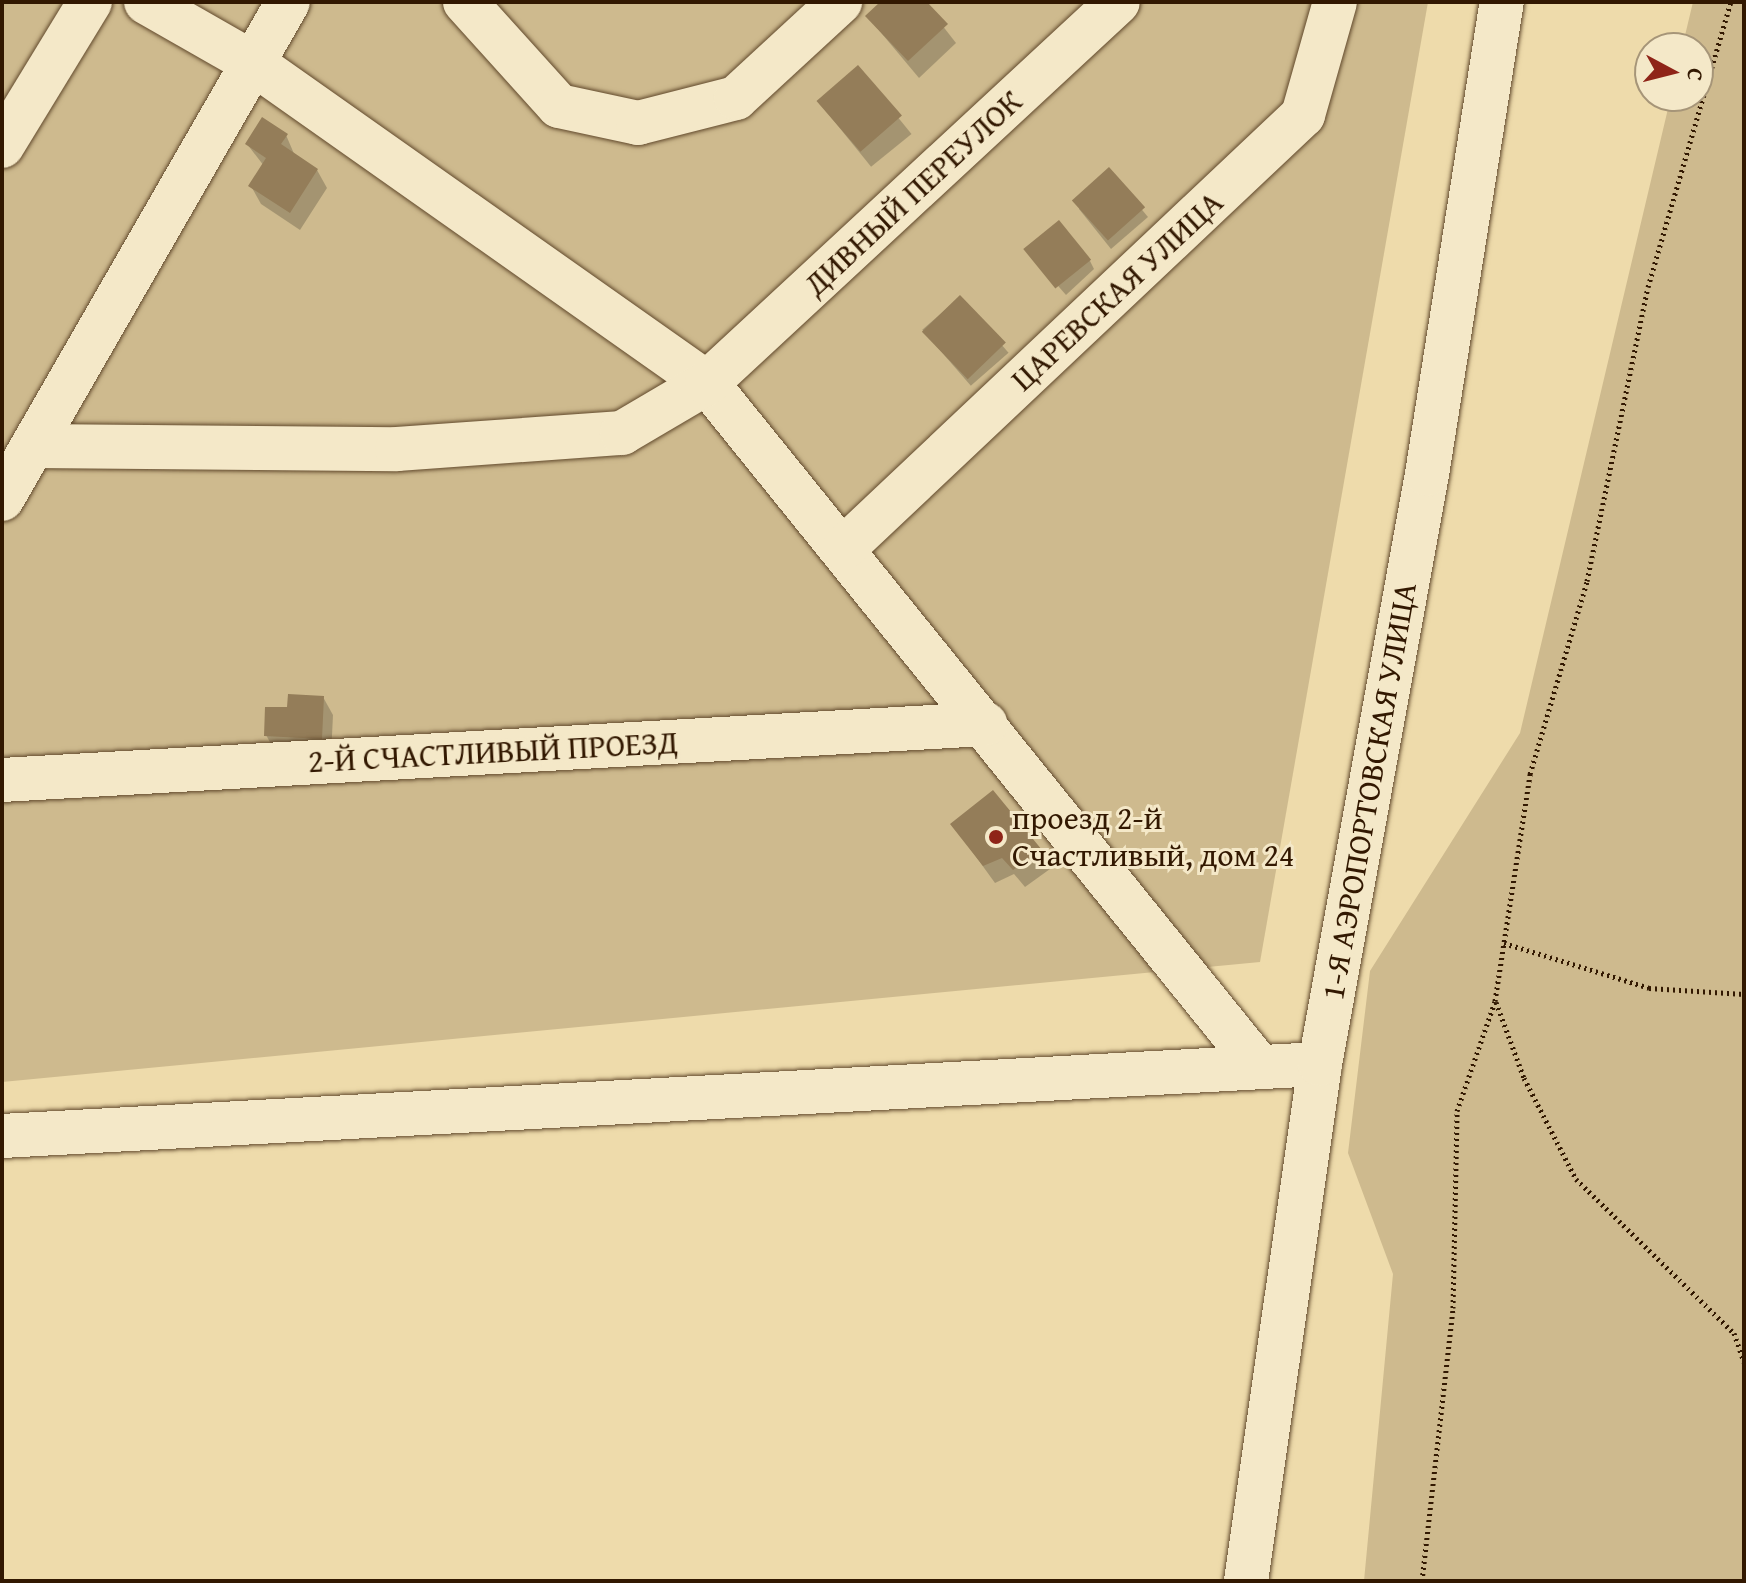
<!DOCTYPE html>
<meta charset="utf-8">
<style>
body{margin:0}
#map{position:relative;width:1746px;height:1583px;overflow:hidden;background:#eedbab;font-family:"Gentium Book Plus",serif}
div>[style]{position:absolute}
.green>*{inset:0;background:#ceba8e}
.shadow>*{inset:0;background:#0003;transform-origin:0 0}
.building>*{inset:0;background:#947d59;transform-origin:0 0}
.path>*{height:5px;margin-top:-2.5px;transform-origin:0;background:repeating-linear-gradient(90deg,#321801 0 2px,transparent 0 6px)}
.roads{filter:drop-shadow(0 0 2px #61492c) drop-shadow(0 0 2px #61492c)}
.minor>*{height:44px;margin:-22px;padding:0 22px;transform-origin:22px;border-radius:22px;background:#f4e8c8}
.dots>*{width:22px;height:22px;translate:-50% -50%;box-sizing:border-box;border:4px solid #f4e8c8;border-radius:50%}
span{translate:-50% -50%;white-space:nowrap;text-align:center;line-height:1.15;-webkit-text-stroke:6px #f4e8c8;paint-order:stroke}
.street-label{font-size:32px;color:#321801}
.poi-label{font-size:32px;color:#321801}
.left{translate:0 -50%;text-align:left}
.frame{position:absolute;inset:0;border:4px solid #321801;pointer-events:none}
.north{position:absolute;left:1634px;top:32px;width:80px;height:80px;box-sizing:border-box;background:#f4e8c8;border:2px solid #a69578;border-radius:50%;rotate:97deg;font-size:22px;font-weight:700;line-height:32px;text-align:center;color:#321801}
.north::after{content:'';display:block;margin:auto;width:28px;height:36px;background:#8f2418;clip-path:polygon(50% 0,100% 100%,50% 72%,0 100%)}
</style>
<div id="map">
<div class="green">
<div style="clip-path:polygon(2px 2px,1428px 2px,1260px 962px,2px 1082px)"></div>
<div style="clip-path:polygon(1693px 2px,1744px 2px,1744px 1581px,1364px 1581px,1393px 1274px,1348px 1153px,1370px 971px,1520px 733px,1671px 96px,1698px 96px,1698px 48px,1682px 48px)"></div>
</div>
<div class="shadow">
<div style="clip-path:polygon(883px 2px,924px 2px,956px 43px,919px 78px,867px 16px)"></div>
<div style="left:858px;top:68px;width:85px;height:52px;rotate:51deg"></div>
<div style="clip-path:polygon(286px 135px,295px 156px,317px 170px,327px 188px,300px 230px,261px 204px,251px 186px,264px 166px,247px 144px)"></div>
<div style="clip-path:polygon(1109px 170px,1148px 217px,1111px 249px,1079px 209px)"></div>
<div style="clip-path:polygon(1026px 249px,1090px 261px,1094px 269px,1066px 295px)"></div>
<div style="left:960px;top:297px;width:74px;height:50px;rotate:49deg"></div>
<div style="clip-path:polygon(323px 697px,333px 715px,331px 756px,276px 753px,266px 735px,289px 710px)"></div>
<div style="clip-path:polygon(993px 793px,1050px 869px,1025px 887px,1014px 874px,995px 883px,953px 825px)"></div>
</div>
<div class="building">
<div style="clip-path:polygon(880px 2px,927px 2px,948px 24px,908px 61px,865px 16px)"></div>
<div style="left:858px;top:65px;width:67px;height:55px;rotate:49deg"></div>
<div style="clip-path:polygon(262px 117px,288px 134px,281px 144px,318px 169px,290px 213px,248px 186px,266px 158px,245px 144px)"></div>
<div style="left:1109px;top:167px;width:54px;height:50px;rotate:48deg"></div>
<div style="left:1059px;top:220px;width:51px;height:46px;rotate:51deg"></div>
<div style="left:960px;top:295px;width:66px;height:53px;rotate:46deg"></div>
<div style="clip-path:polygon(288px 694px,324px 696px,322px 739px,264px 736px,265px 707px,287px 707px)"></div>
<div style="clip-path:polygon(993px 790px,1042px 850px,1013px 870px,1002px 858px,983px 866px,950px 824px)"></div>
</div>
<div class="path">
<div style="left:1504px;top:943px;width:152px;rotate:17.2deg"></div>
<div style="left:1649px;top:988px;width:95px;rotate:3.6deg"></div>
<div style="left:1496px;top:1002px;width:81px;rotate:69.8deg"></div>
<div style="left:1524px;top:1078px;width:114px;rotate:62.8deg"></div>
<div style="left:1576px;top:1179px;width:221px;rotate:44.3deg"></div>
<div style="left:1734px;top:1333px;width:31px;rotate:71deg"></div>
<div style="left:1422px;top:1581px;width:275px;rotate:-83.5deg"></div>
<div style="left:1453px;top:1308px;width:197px;rotate:-88.8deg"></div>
<div style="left:1457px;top:1111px;width:116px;rotate:-70.9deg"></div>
<div style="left:1495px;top:1001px;width:230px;rotate:-81.2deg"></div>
<div style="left:1530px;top:774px;width:201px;rotate:-73.5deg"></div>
<div style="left:1587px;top:581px;width:300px;rotate:-78.3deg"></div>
<div style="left:1648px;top:287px;width:297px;rotate:-73.8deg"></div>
</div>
<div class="roads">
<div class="minor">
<div style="left:146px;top:2px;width:123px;rotate:29.7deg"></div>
<div style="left:253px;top:63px;width:555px;rotate:35.18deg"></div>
<div style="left:707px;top:383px;width:875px;rotate:51.07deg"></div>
<div style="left:465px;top:2px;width:140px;rotate:47.9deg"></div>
<div style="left:559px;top:106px;width:81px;rotate:12.1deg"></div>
<div style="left:638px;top:123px;width:101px;rotate:-14.3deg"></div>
<div style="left:736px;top:98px;width:142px;rotate:-42.7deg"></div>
<div style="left:2px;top:146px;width:169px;rotate:-58.6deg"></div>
<div style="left:34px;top:446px;width:363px;rotate:0.5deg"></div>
<div style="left:397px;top:449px;width:226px;rotate:-4.1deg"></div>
<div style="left:622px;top:433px;width:99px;rotate:-30.5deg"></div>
<div style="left:707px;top:383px;width:560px;rotate:-42.83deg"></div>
<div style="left:2px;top:499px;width:573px;rotate:-60.08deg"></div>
<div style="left:844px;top:548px;width:631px;rotate:-43.33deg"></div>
<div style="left:1303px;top:115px;width:117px;rotate:-74.2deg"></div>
<div style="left:2px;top:780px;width:985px;rotate:-3.26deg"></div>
<div style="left:2px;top:1136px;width:1320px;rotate:-3.13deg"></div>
<div style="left:1246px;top:1581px;width:522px;rotate:-81.85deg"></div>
<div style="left:1320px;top:1064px;width:600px;rotate:-79.72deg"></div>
<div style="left:1427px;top:474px;width:478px;rotate:-81deg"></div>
</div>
</div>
<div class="dots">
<div style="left:996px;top:837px;background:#8f2418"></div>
</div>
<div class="street-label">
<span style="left:913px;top:193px;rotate:-43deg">ДИВНЫЙ ПЕРЕУЛОК</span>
<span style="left:1117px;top:291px;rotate:-43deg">ЦАРЕВСКАЯ УЛИЦА</span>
<span style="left:493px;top:752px;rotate:-3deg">2-Й СЧАСТЛИВЫЙ ПРОЕЗД</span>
<span style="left:1369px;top:791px;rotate:-80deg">1-Я АЭРОПОРТОВСКАЯ УЛИЦА</span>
</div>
<div class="poi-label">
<span class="left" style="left:1012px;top:837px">проезд 2-й<br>Счастливый, дом 24</span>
</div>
<div class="frame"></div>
<div class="north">С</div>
</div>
